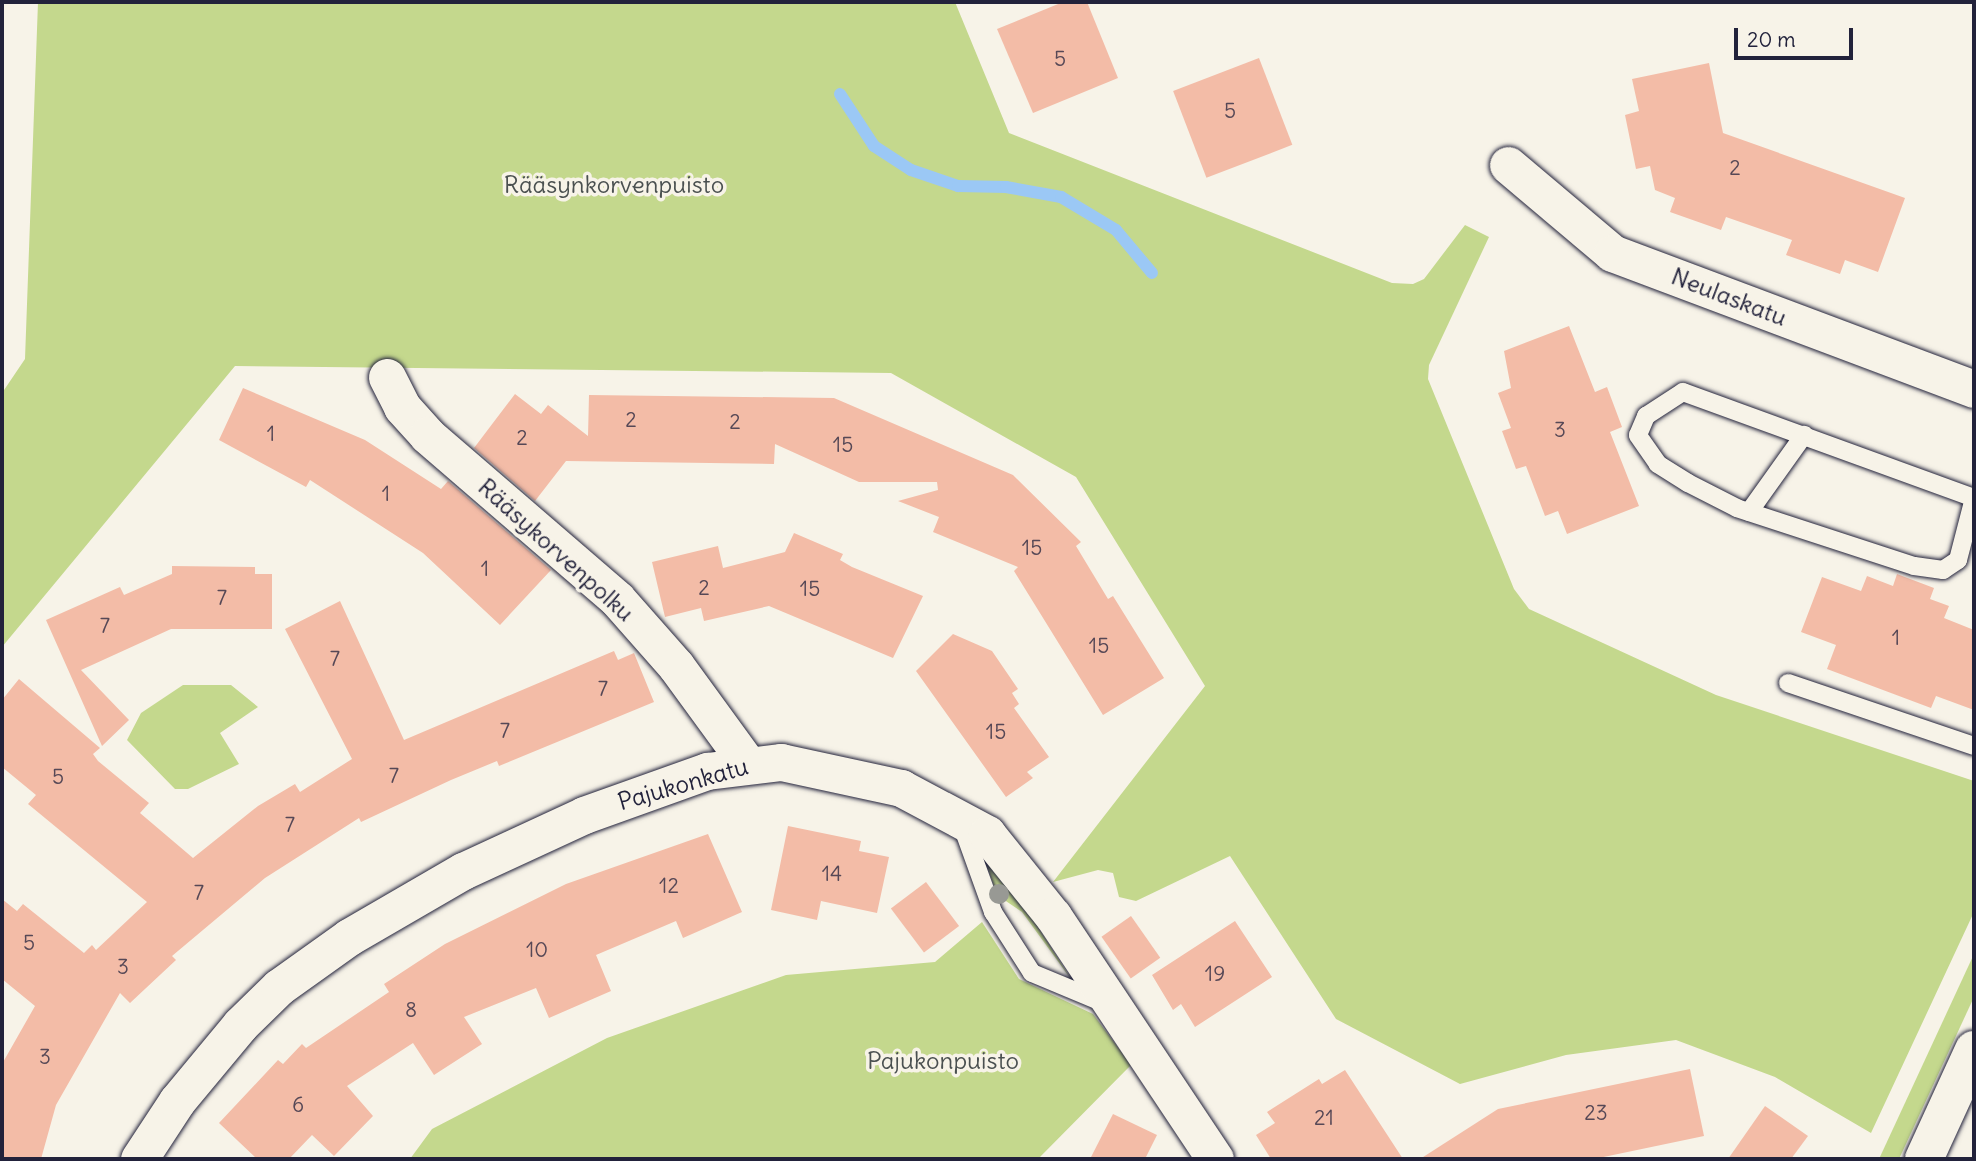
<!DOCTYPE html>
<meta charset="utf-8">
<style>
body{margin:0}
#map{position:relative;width:1976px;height:1161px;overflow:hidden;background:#f7f3e8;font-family:Delius,sans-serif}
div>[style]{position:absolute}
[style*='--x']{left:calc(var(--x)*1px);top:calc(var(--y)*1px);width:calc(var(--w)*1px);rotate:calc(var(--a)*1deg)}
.green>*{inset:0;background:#c4d88d}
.stream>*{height:12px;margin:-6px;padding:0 6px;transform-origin:6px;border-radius:6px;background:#9bc8f5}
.building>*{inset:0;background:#f3bca7;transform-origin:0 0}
.roads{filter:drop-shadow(0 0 2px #22223b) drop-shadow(0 0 2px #22223b)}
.lane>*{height:18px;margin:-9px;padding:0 9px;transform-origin:9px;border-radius:9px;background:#f7f3e8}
.street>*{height:37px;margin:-18.5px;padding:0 18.5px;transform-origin:18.5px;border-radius:18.5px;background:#f7f3e8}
.secondary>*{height:38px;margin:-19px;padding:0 19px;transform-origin:19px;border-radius:19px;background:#f7f3e8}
.trees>*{width:20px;height:20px;margin:-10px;border-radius:50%;background:#989994}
span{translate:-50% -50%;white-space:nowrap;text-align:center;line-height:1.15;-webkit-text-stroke:7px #f7f3e8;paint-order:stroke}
.number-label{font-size:21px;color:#564856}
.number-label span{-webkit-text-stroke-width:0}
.park-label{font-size:24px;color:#4a5050}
.street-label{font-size:24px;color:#22223b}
.frame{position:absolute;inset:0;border:4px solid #22223b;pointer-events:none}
.scale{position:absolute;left:1734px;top:28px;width:119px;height:32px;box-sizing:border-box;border:4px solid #22223b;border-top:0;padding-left:9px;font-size:21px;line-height:24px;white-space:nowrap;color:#22223b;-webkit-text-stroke:5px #f7f3e8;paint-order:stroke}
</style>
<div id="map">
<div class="green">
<i style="clip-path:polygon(38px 2px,955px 2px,1009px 133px,1392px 283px,1413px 284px,1424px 279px,1465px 225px,1489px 237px,1429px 365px,1428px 379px,1514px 589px,1529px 609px,1716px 695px,1974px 781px,1974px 912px,1871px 1133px,1775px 1077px,1676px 1040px,1566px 1055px,1460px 1084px,1336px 1019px,1230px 856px,1136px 901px,1119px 897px,1113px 873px,1098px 870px,1053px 882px,1205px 686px,1076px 477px,891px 373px,235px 366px,2px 647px,2px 393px,25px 359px)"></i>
<i style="clip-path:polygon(183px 685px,231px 685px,258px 707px,220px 733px,239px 764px,188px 789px,175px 789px,127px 740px,141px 713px)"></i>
<i style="clip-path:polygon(984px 857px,1020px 899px,1073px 982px,1022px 912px,997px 895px)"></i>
<i style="clip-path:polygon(982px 922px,1019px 979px,1093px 1014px,1131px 1065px,1038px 1159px,410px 1159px,432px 1129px,607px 1038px,786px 975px,935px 962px)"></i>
<i style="clip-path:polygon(1974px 954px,1974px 997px,1899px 1159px,1879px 1159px)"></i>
</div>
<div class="stream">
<i style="--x:840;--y:94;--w:62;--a:56.8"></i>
<i style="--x:874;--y:146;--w:44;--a:33"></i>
<i style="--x:911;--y:170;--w:50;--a:18.8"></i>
<i style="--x:958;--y:186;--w:48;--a:1.2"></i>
<i style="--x:1006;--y:187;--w:56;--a:10.3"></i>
<i style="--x:1061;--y:197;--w:64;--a:31"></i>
<i style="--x:1116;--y:230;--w:56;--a:50.1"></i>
</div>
<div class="building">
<i style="clip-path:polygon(1063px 2px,1087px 2px,1118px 78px,1033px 113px,997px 29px)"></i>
<i style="left:1259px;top:58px;width:93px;height:92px;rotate:69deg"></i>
<i style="clip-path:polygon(1709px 63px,1723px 133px,1905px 198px,1878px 272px,1845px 260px,1840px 274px,1786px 255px,1792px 240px,1726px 217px,1721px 230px,1670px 212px,1675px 198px,1655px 190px,1650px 166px,1636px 169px,1625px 115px,1639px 111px,1632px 79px)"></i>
<i style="clip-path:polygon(1569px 326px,1595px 392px,1607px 387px,1622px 427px,1610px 432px,1639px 506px,1567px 534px,1558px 511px,1545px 516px,1526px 466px,1516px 469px,1502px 431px,1511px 428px,1498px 393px,1511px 388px,1504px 351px)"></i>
<i style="clip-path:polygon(243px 388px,365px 440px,441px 489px,448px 481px,551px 570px,500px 625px,423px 553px,310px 480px,306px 487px,219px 440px)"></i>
<i style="clip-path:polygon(515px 394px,541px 414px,548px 405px,588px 436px,589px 395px,834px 398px,1013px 475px,1081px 542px,1076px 546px,1108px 599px,1113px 596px,1164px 678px,1103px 715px,1014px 571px,1018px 567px,933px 532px,939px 517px,898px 501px,938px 490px,937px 482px,859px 482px,775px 444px,774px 464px,566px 461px,535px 501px,474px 448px)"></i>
<i style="clip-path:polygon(794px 533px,843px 554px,840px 560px,852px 567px,923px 596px,893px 658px,769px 606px,704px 621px,701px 608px,665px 617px,652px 562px,718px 546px,723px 568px,785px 552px)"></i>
<i style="clip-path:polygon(172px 566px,255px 567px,255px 574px,272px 574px,272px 629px,171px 629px,81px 670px,129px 720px,102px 746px,46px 620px,120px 587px,124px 595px,172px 574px)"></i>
<i style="clip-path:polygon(1897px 574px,1934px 588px,1930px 599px,1949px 606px,1944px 618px,1974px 630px,1974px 710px,1936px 696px,1931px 708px,1827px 669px,1836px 645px,1801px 632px,1822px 577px,1861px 591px,1867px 576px,1893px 586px)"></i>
<i style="clip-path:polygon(340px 601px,404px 740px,614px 651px,618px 660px,634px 653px,654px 702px,499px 766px,497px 761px,451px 780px,361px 822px,359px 818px,265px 878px,172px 956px,176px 960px,130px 1003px,120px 993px,56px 1105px,41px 1159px,2px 1159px,2px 1064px,35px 1006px,2px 979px,2px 899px,17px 911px,23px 904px,84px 953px,92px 945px,96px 950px,147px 902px,28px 804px,36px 795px,2px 767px,2px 700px,19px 679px,100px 748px,93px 754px,98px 761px,149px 803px,140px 813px,193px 858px,258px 806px,295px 784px,300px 792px,352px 759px,285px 629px)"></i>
<i style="clip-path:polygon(953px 634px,992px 651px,1018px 689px,1012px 693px,1019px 704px,1014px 708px,1049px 757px,1027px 772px,1033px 778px,1006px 797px,916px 671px)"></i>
<i style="clip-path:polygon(788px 826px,861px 841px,859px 851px,889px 857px,877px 913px,821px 901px,817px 920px,771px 910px)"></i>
<i style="clip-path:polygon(708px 834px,742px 912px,683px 938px,676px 921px,596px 955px,611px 991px,549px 1018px,536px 988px,464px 1017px,482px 1044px,434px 1075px,413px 1043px,347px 1086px,373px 1116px,334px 1156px,312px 1135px,289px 1159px,257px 1159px,219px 1123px,278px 1060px,283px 1064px,302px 1044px,306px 1048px,389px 992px,384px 984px,445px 944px,566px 884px)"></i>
<i style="left:926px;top:882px;width:55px;height:44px;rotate:53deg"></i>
<i style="left:1131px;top:916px;width:51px;height:36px;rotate:55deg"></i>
<i style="clip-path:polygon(1235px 921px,1272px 977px,1195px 1027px,1181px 1004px,1173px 1010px,1152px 975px)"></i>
<i style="clip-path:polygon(1690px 1069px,1704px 1136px,1594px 1159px,1420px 1159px,1498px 1109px)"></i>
<i style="clip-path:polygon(1345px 1070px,1403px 1159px,1271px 1159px,1256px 1135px,1275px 1123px,1267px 1112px,1319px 1079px,1322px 1084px)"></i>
<i style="clip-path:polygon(1765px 1106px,1808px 1136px,1791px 1159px,1728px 1159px)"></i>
<i style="clip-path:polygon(1113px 1114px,1157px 1135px,1145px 1159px,1090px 1159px)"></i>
</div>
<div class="roads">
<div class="lane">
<i style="--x:1683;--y:392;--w:310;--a:20"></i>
<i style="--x:1974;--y:498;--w:64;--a:104.5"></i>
<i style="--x:1958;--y:560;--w:18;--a:146"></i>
<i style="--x:1943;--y:570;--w:29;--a:-172"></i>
<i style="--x:1914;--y:566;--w:186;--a:-161.9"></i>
<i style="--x:1737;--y:508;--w:55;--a:-153"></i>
<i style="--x:1688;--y:483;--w:36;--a:-148"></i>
<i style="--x:1658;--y:464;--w:35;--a:-125"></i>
<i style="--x:1638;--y:435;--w:21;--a:-67"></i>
<i style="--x:1646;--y:416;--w:44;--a:-33"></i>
<i style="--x:1749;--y:512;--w:95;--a:-54.5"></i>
<i style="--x:1788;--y:683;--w:196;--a:18.7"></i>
<i style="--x:961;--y:823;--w:95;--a:70.2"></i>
<i style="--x:993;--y:912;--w:72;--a:57.4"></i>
<i style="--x:1032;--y:973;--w:78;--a:22.6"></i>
</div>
<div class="street">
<i style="--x:1508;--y:165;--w:136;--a:40.2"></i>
<i style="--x:1612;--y:253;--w:387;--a:20.6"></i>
<i style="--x:387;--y:377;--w:34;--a:63"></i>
<i style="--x:402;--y:407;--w:38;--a:48"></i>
<i style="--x:427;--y:435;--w:251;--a:40.8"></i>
<i style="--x:617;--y:599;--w:89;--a:48.6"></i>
<i style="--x:676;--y:666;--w:119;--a:53.9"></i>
<i style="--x:139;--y:1159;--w:69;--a:-56.8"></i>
<i style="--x:177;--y:1101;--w:99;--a:-50.3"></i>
<i style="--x:240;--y:1025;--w:54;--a:-44.3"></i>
<i style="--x:279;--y:987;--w:86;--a:-35.5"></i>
<i style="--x:349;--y:937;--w:132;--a:-30.1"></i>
<i style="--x:463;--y:871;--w:133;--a:-24.8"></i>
<i style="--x:584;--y:815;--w:131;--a:-19.7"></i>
<i style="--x:707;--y:771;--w:75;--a:-6.9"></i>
<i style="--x:781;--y:762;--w:123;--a:12.2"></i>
<i style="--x:901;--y:788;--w:98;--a:28.1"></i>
<i style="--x:987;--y:834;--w:105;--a:51.2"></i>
<i style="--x:1053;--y:916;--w:292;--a:56.3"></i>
</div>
<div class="secondary">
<i style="--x:1924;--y:1159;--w:120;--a:-65.4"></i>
</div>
</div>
<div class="trees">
<i style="left:999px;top:894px"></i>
</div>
<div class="number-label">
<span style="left:1060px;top:59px">5</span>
<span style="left:1230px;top:111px">5</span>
<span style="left:1735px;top:168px">2</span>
<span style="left:631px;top:420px">2</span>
<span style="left:735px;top:422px">2</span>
<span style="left:1560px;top:430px">3</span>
<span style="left:271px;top:434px">1</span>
<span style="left:522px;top:438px">2</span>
<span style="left:843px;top:445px">15</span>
<span style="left:386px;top:494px">1</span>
<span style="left:1032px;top:548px">15</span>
<span style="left:485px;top:569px">1</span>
<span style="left:704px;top:588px">2</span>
<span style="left:810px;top:589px">15</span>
<span style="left:222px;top:598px">7</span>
<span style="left:105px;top:626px">7</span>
<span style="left:1896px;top:638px">1</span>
<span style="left:1099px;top:646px">15</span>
<span style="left:335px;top:659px">7</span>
<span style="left:603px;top:689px">7</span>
<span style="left:505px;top:731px">7</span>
<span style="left:996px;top:732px">15</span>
<span style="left:394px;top:776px">7</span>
<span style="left:58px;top:777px">5</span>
<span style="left:290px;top:825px">7</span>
<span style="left:832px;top:874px">14</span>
<span style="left:669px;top:886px">12</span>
<span style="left:199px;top:893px">7</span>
<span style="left:29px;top:943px">5</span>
<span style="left:537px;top:950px">10</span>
<span style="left:123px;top:967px">3</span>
<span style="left:1215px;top:974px">19</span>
<span style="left:411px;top:1010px">8</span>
<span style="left:45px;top:1057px">3</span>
<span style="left:298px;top:1105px">6</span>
<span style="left:1596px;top:1113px">23</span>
<span style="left:1324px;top:1118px">21</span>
</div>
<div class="park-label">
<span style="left:614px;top:185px">Rääsynkorvenpuisto</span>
<span style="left:943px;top:1061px">Pajukonpuisto</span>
</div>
<div class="street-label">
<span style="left:1729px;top:297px;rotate:21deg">Neulaskatu</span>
<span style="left:556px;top:550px;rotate:42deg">Rääsykorvenpolku</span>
<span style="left:683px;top:784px;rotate:-16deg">Pajukonkatu</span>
</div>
<div class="frame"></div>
<div class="scale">20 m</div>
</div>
